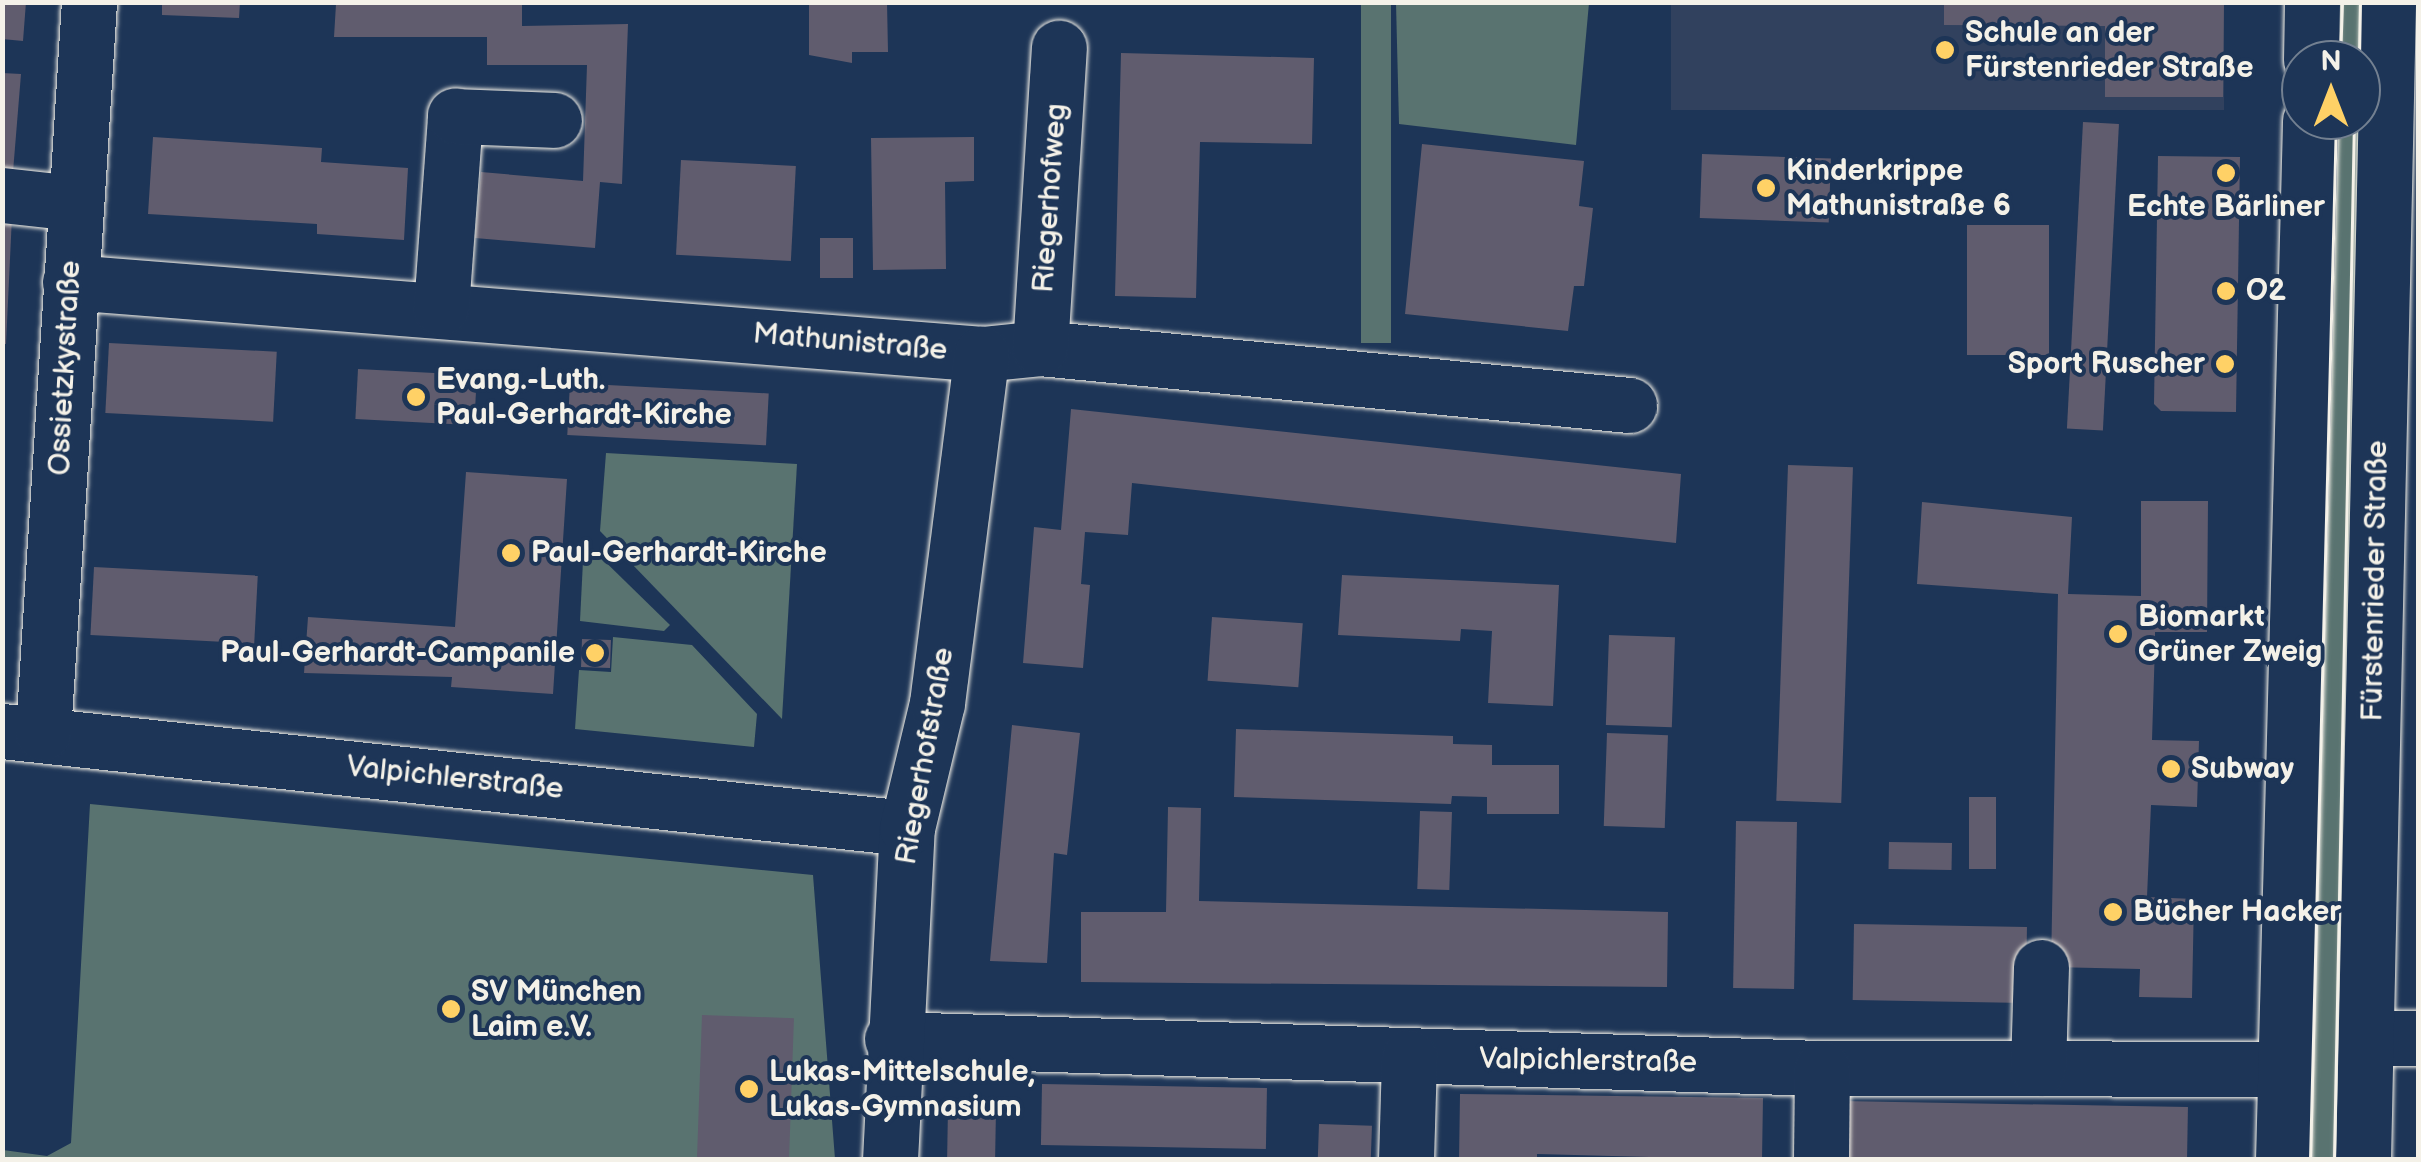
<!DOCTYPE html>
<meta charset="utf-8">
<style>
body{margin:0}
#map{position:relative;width:2421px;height:1162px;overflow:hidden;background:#1d3557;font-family:"Balsamiq Sans",sans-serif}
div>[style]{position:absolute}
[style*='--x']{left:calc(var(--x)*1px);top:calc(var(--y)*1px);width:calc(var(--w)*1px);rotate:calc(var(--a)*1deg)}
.built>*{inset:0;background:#31415e;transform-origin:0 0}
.green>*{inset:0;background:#597370;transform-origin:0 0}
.building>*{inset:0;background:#605c6e;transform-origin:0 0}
.roads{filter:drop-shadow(0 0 2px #f4f1e8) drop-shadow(0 0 2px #f4f1e8)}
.minor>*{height:55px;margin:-27.5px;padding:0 27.5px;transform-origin:27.5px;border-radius:27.5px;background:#1d3557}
.major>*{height:55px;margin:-27.5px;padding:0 27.5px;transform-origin:27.5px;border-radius:27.5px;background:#1d3557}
.tram>*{height:2.5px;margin:-1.25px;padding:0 1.25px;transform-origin:1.25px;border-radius:1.25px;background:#f4f1e8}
.dots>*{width:28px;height:28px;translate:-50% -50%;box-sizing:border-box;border:5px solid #1d3557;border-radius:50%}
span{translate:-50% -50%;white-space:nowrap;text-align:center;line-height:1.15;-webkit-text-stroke:8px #1d3557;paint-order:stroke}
.poi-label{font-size:30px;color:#f4f1e8;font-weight:700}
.left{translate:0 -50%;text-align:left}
.right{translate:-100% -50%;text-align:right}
.street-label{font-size:30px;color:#f4f1e8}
.frame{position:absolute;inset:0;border:5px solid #f4f1e8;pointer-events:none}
.north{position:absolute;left:2281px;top:40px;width:100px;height:100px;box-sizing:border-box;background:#1d3557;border:2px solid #738091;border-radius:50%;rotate:0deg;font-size:28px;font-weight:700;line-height:40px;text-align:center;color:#f4f1e8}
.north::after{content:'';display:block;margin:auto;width:35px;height:45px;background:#ffd166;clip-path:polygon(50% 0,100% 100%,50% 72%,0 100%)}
</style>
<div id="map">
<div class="built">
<i style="left:1671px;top:3px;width:553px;height:107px"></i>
</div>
<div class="green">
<i style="left:1361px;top:3px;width:30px;height:340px"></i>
<i style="clip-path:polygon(1396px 3px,1589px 3px,1576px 145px,1399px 124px)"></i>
<i style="clip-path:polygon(2338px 3px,2364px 3px,2347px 1159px,2301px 1160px,2320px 120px,2361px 120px,2361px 60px,2323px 60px)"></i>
<i style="clip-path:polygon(606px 453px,797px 464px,782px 719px,600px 531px)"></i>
<i style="clip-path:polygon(584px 541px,670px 625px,664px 631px,580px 621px)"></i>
<i style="clip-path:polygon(613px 637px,692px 645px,757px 714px,754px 747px,575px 729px,579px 670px,611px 672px)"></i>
<i style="clip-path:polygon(90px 804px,813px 875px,835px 1159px,3px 1160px,3px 1150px,47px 1156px,71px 1143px)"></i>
</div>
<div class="building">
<i style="clip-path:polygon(2px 2px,26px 2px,23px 41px,2px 39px)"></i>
<i style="clip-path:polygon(162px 2px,240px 2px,239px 18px,162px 15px)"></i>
<i style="clip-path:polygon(522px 2px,522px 26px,628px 24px,622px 184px,600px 182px,595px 248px,475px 238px,481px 172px,583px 181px,587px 65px,487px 65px,487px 37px,334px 37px,336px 4px)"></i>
<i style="clip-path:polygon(809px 2px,887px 2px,888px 52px,852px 52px,852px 63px,809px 55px)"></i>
<i style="clip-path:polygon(1944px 2px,2224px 2px,2223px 97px,2105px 97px,2105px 26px,1944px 25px)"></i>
<i style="clip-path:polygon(1121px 53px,1314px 58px,1312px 144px,1200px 142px,1196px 298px,1115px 296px)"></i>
<i style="clip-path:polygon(2px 73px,21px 74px,12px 184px,2px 183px)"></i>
<i style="left:2083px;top:122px;width:36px;height:307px;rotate:3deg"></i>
<i style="clip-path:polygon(153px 137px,322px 148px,321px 162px,408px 168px,404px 240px,317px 234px,317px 224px,148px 214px)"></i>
<i style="clip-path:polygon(974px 137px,974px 181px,945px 182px,946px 269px,873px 270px,871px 138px)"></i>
<i style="clip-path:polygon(1422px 144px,1584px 161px,1579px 206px,1593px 208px,1584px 286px,1574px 286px,1568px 331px,1405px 314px)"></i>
<i style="left:1702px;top:154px;width:129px;height:64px;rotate:2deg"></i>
<i style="clip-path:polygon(2158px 156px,2240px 157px,2236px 412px,2161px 411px,2154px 404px)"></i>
<i style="left:681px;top:160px;width:115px;height:95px;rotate:3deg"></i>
<i style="clip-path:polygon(2px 215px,12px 216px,6px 344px,2px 344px)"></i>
<i style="left:1967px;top:225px;width:82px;height:130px"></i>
<i style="left:820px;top:238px;width:33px;height:40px"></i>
<i style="left:109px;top:343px;width:168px;height:70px;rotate:3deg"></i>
<i style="left:358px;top:369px;width:119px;height:50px;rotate:3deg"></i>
<i style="left:570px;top:383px;width:199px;height:52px;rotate:3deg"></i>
<i style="clip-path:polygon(1071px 409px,1681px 474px,1676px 543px,1132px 483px,1128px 535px,1085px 532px,1081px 584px,1090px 585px,1083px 668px,1023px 663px,1034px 527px,1061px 530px)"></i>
<i style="left:1788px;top:465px;width:65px;height:336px;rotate:2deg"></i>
<i style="clip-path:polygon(466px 472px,567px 479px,553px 694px,451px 687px,452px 677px,304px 673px,308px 617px,455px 627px)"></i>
<i style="clip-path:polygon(2141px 501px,2208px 501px,2207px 632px,2155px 632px,2155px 644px,2152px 740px,2199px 741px,2197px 807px,2151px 805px,2147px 897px,2194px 899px,2192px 998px,2139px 997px,2140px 969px,2051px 967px,2058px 594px,1917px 584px,1922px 502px,2072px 517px,2068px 594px,2141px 596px)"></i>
<i style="left:94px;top:567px;width:164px;height:68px;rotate:3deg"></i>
<i style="clip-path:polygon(1342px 575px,1559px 585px,1553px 706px,1488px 703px,1492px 631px,1461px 629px,1460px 641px,1338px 635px)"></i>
<i style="left:1212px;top:617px;width:91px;height:64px;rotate:4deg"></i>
<i style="left:1609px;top:635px;width:66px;height:90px;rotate:2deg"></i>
<i style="left:582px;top:639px;width:29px;height:28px;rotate:2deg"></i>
<i style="clip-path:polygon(1012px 725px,1080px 733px,1067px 855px,1054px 853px,1047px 963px,990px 961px)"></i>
<i style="clip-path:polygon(1236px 729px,1453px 736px,1453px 744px,1492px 745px,1492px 765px,1559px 765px,1559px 814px,1487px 814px,1487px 797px,1452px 796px,1451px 804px,1234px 797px)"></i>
<i style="left:1607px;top:733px;width:61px;height:93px;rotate:2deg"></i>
<i style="left:1969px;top:797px;width:27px;height:72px"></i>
<i style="clip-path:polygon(1168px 807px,1201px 808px,1199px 901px,1668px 912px,1667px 987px,1081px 982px,1081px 912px,1166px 912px)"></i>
<i style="left:1420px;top:811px;width:32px;height:78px;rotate:2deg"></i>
<i style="left:1736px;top:821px;width:61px;height:167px;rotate:1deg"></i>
<i style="left:1889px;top:842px;width:63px;height:27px;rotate:1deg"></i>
<i style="left:1854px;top:924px;width:173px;height:76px;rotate:1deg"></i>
<i style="left:702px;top:1015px;width:92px;height:145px;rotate:2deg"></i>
<i style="left:1042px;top:1084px;width:225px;height:61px;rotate:1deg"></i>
<i style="clip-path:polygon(1460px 1094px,1763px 1098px,1762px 1160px,1537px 1154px,1537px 1160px,1459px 1160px)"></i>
<i style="left:1840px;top:1101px;width:348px;height:59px;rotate:1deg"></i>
<i style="left:948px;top:1108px;width:48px;height:52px;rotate:1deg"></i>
<i style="left:1319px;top:1124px;width:53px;height:36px;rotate:2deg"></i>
</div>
<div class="roads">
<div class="minor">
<i style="--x:2;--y:195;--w:73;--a:6.3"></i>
<i style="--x:70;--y:282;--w:915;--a:4.51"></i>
<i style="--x:982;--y:354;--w:58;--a:-5.9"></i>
<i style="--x:1040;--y:348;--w:592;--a:5.53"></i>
<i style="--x:441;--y:308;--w:193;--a:-85.8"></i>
<i style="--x:455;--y:116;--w:99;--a:2.3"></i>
<i style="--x:1040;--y:348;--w:301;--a:-86.4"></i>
<i style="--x:2;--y:731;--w:910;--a:6.12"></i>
<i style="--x:43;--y:733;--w:732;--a:-86.4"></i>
<i style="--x:2367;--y:1038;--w:51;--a:0"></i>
<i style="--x:892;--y:1039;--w:930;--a:1.79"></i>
<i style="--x:1822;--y:1068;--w:463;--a:0.1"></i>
<i style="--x:2038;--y:1068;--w:101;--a:-88.3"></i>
<i style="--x:890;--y:1160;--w:332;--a:-87.1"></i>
<i style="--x:907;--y:828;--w:129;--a:-76.5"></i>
<i style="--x:937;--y:703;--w:352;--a:-82.7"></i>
<i style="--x:1406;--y:1160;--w:103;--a:-88.3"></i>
<i style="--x:1821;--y:1160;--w:92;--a:-89.4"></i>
</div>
<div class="major">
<i style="--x:2311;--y:60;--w:58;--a:-89"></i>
<i style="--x:2283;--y:1160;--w:1040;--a:-88.51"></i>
<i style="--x:2363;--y:1160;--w:1158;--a:-88.76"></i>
</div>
</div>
<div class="tram">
<i style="--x:2340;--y:60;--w:58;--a:-88"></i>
<i style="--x:2359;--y:60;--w:58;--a:-89"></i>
<i style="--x:2310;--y:1160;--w:1040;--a:-88.57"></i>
<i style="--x:2334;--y:1160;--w:1040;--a:-88.9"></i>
</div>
<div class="dots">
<i style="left:1945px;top:50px;background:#ffd166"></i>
<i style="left:2226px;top:173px;background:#ffd166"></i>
<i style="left:1766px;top:188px;background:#ffd166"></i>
<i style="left:2226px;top:291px;background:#ffd166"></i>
<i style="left:2225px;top:364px;background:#ffd166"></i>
<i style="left:416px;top:397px;background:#ffd166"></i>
<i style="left:511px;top:553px;background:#ffd166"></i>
<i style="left:2118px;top:634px;background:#ffd166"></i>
<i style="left:595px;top:653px;background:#ffd166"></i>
<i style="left:2171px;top:769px;background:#ffd166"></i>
<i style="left:2113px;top:912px;background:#ffd166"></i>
<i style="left:451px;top:1009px;background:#ffd166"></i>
<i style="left:749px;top:1089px;background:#ffd166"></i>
</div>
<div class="poi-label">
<span class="left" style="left:1965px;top:50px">Schule an der<br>Fürstenrieder Straße</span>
<span class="left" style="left:1786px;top:188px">Kinderkrippe<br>Mathunistraße 6</span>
<span style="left:2226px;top:207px">Echte Bärliner</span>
<span class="left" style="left:2246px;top:291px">O2</span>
<span class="right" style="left:2205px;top:364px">Sport Ruscher</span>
<span class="left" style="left:436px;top:397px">Evang.-Luth.<br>Paul-Gerhardt-Kirche</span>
<span class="left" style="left:531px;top:553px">Paul-Gerhardt-Kirche</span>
<span class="left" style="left:2138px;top:634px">Biomarkt<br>Grüner Zweig</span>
<span class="right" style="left:575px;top:653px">Paul-Gerhardt-Campanile</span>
<span class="left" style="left:2191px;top:769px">Subway</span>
<span class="left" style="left:2133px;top:912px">Bücher Hacker</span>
<span class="left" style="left:471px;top:1009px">SV München<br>Laim e.V.</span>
<span class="left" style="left:769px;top:1089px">Lukas-Mittelschule,<br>Lukas-Gymnasium</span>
</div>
<div class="street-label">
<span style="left:1050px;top:198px;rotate:-86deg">Riegerhofweg</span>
<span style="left:850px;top:342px;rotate:5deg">Mathunistraße</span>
<span style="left:65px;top:368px;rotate:-87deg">Ossietzkystraße</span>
<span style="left:2375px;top:581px;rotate:-89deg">Fürstenrieder Straße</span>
<span style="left:925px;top:756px;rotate:-80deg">Riegerhofstraße</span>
<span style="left:455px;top:778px;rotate:6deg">Valpichlerstraße</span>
<span style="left:1588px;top:1061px;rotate:1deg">Valpichlerstraße</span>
</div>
<div class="frame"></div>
<div class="north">N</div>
</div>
